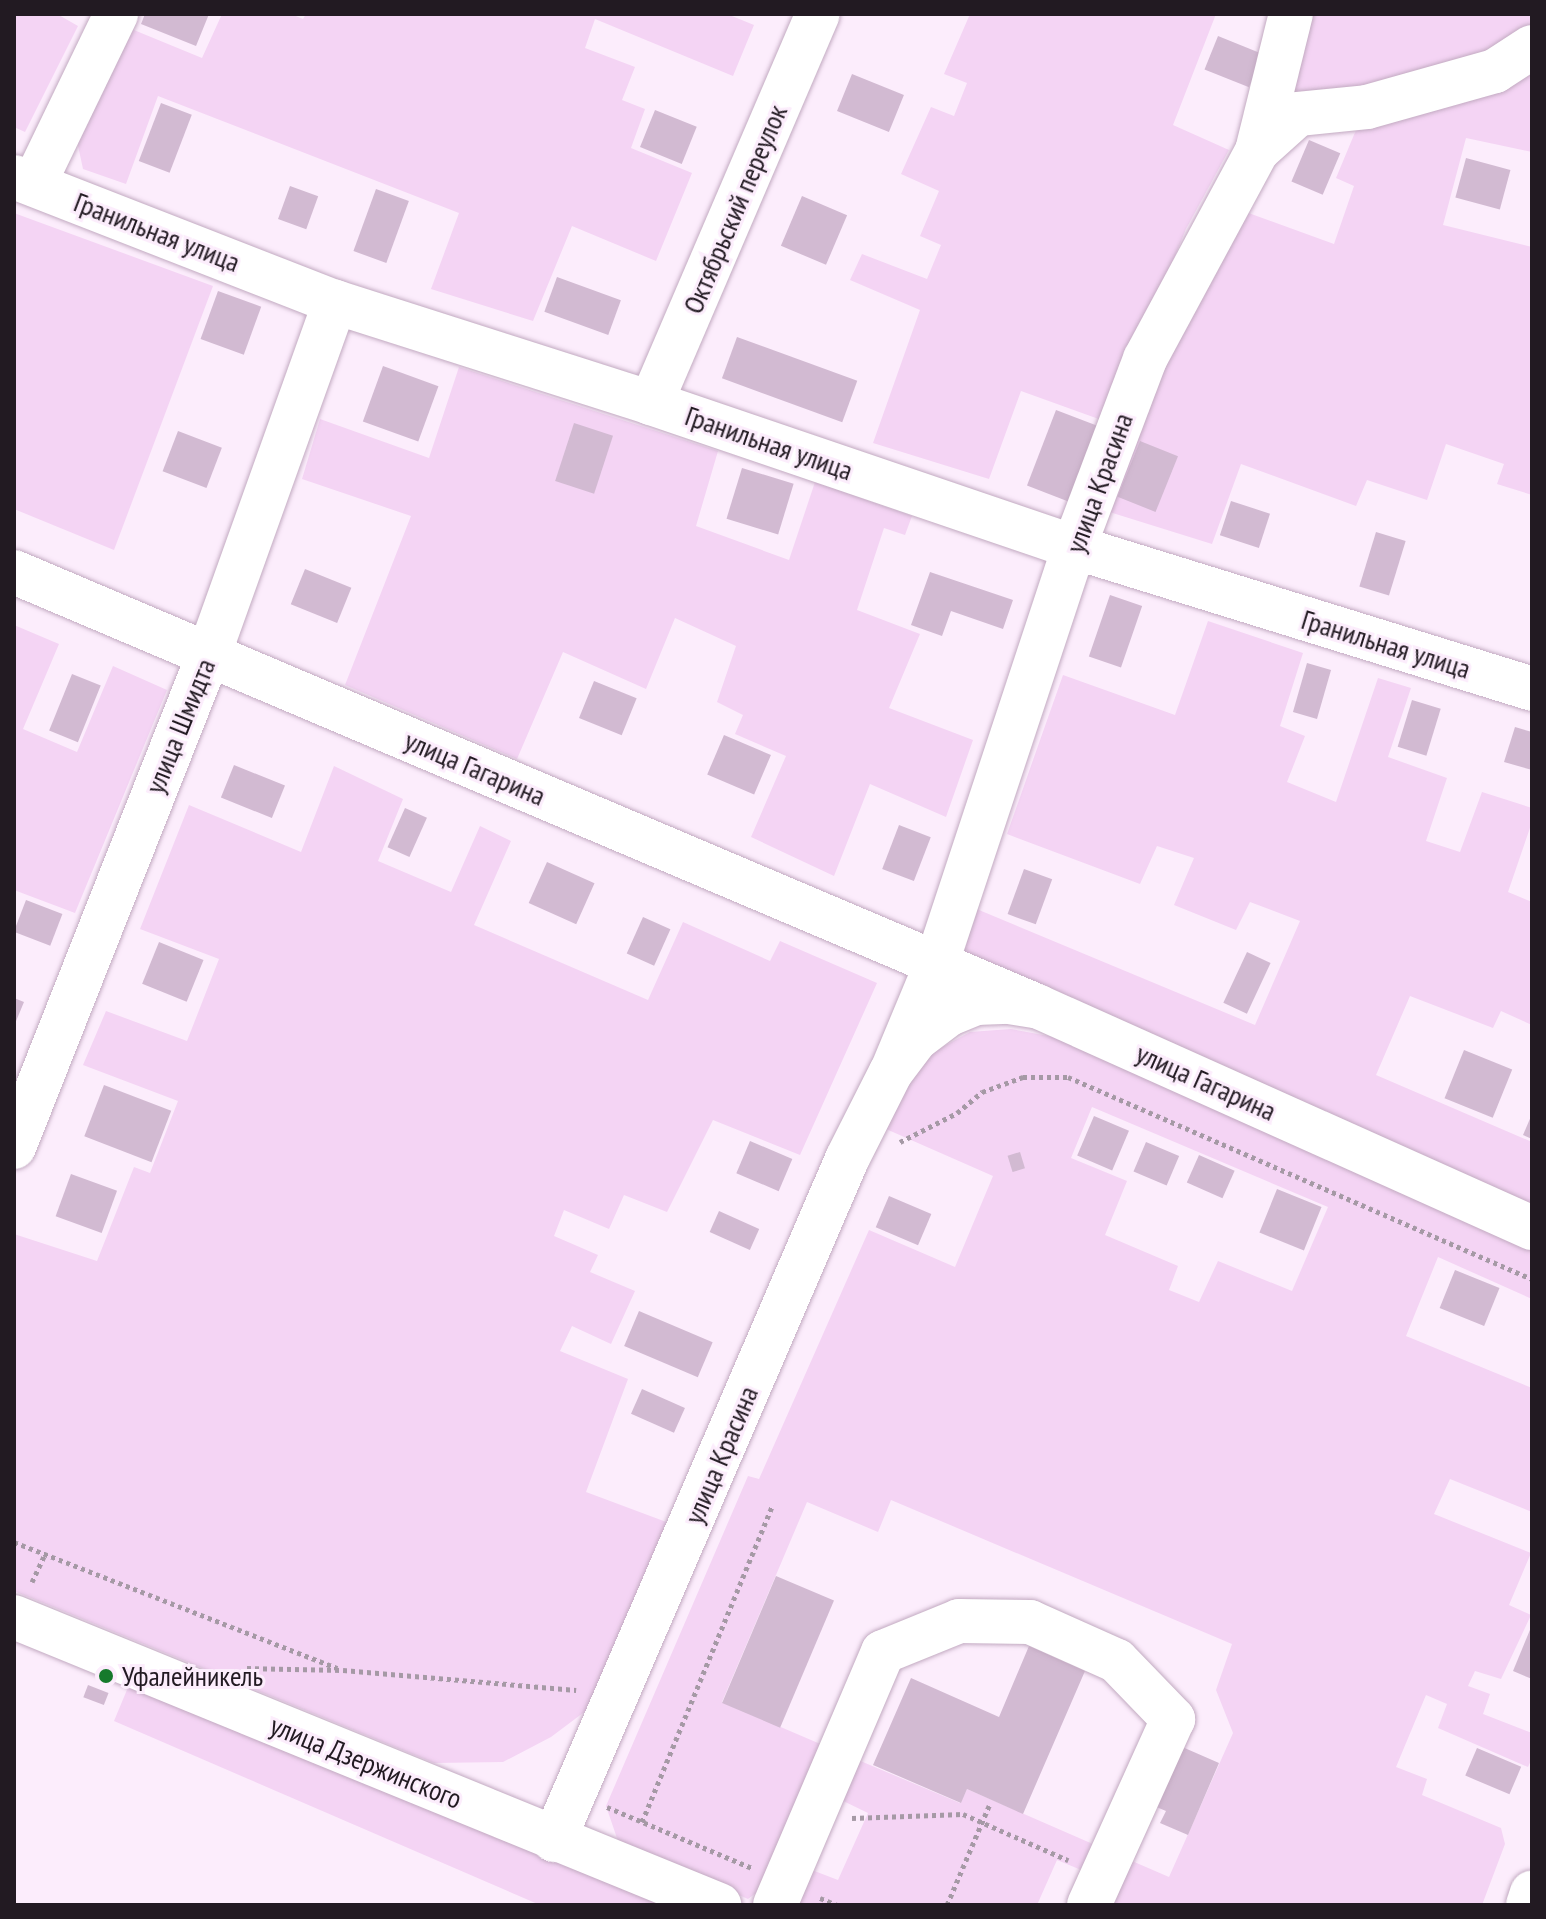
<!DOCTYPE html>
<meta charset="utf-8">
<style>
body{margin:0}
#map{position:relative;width:1546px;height:1919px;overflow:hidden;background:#fcedfc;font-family:"PT Sans Narrow",sans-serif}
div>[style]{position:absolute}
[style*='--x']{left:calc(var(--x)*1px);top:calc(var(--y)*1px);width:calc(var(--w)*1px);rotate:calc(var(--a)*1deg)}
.green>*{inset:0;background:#f4d4f4}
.building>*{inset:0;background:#d2bad2;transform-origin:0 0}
.path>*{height:5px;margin-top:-2.5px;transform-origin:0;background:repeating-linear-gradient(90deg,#a599a5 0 4px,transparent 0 8px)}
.roads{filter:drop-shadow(0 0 2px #c2aac1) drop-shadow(0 0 2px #c2aac1)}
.minor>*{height:44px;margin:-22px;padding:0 22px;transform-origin:22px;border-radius:22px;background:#fff}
.major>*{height:44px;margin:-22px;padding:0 22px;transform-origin:22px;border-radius:22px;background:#fff}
.dots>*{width:22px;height:22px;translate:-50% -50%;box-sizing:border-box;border:4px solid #fcedfc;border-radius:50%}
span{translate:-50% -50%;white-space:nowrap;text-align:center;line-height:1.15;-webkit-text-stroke:6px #fcedfc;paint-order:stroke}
.street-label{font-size:28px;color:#221a22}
.poi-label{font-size:28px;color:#221a22}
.left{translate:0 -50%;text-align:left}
.frame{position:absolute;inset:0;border:16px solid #221a22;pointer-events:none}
</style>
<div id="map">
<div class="green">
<i style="clip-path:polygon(14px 14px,57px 14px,78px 26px,25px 132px,14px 127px)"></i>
<i style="clip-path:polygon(222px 14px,291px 14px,303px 19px,306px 14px,727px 14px,754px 25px,733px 76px,595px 19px,585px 48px,635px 67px,622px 100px,645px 109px,631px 148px,692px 173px,656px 261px,572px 226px,533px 321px,431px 289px,459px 213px,158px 96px,126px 184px,83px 169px,77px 141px,129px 28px,202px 58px)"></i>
<i style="clip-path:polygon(970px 14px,1216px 14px,1173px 125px,1229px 150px,1186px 229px,1107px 422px,1021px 391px,989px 479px,873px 443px,920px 310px,850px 280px,862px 254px,927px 279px,941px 245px,920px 236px,939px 191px,901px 174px,931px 107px,954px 116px,967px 83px,944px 74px)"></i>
<i style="clip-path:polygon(1303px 14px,1532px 14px,1532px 152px,1466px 138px,1443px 225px,1532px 247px,1532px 495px,1497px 484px,1504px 464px,1446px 444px,1427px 500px,1367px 480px,1356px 506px,1241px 464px,1212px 544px,1103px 510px,1159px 368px,1243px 211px,1334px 244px,1354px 186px,1336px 178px,1356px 130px,1308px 132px,1288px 81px)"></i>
<i style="clip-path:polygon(14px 213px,213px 286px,114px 550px,14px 509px)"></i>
<i style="clip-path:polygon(459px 367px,718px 451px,696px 526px,789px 560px,815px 482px,912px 516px,905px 535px,884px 528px,857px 610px,920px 634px,889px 708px,973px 740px,946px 817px,870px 784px,834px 876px,751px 837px,786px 756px,735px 734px,743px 715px,717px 702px,736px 646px,675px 618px,646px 689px,563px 652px,517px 759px,345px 685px,411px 516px,302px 479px,320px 419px,429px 458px)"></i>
<i style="clip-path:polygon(1208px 621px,1303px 653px,1280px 726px,1305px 736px,1287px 782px,1336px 802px,1378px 678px,1411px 688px,1388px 757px,1447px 778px,1426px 841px,1460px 852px,1482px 792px,1532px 808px,1532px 822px,1508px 892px,1532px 902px,1532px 1025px,1501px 1011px,1493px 1028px,1410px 996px,1376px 1075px,1532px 1142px,1532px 1210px,965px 960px,955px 934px,967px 905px,1255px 1025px,1300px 921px,1250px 902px,1236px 930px,1174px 905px,1194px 858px,1157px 846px,1140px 884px,1007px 834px,1063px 675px,1175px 715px)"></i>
<i style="clip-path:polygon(14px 625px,59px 644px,23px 729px,77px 752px,113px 666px,167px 690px,75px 913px,14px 890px)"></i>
<i style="clip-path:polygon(334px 766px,403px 799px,378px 861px,451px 892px,480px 826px,511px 841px,474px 925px,648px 1000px,683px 922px,770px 961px,780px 941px,877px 983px,800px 1155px,713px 1120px,667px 1212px,624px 1195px,609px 1229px,564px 1210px,554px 1236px,598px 1255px,590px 1272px,635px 1291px,611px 1344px,572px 1326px,560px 1351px,628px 1379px,586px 1492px,669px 1523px,591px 1707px,551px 1737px,503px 1762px,434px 1763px,14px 1591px,14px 1234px,97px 1261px,134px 1167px,150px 1173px,178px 1101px,83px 1065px,106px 1011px,187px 1041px,219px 959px,140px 929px,189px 805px,301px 852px)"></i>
<i style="clip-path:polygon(evenodd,1011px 1029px,1054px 1037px,1532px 1248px,1532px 1299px,1438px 1257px,1406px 1336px,1532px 1388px,1532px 1512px,1450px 1479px,1434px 1514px,1531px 1553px,1509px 1605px,1531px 1615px,1501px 1679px,1475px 1671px,1468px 1686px,1490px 1694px,1483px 1714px,1532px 1733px,1532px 1758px,1528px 1767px,1438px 1728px,1447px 1704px,1426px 1695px,1396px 1767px,1427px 1779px,1422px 1795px,1501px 1828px,1505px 1844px,1482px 1905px,1113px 1905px,1132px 1861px,1169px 1877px,1233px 1733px,1216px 1690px,1232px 1644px,891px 1500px,878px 1532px,807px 1502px,722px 1702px,832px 1749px,776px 1878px,748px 1899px,619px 1844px,606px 1806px,748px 1476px,759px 1479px,869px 1230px,955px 1267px,993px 1176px,886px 1129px,908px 1079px,937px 1050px,970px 1032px,1011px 1029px,1092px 1107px,1328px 1207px,1292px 1291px,1218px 1261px,1199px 1302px,1169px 1290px,1178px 1266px,1105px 1235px,1127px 1181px,1071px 1158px,1092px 1107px)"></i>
<i style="clip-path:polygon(129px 1685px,678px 1905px,540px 1905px,114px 1721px)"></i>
<i style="clip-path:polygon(851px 1757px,960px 1803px,967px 1789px,1102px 1848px,1091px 1874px,1057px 1860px,1037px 1905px,801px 1905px,795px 1886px,804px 1867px,838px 1880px,868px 1813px,835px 1797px)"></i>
</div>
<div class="building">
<i style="clip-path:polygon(145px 14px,209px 14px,196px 46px,141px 24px)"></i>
<i style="left:1218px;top:36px;width:48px;height:36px;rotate:22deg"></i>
<i style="left:852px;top:74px;width:56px;height:40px;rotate:22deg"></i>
<i style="left:161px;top:103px;width:33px;height:62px;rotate:21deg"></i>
<i style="left:655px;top:110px;width:45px;height:40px;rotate:22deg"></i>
<i style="left:1309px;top:140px;width:34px;height:45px;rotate:23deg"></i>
<i style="left:1466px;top:158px;width:46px;height:41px;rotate:15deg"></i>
<i style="left:290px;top:186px;width:30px;height:35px;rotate:20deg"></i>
<i style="left:376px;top:189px;width:35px;height:66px;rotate:20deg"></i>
<i style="left:802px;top:196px;width:49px;height:54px;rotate:23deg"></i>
<i style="left:557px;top:277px;width:68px;height:37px;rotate:20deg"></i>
<i style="left:218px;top:291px;width:46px;height:51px;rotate:20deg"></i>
<i style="left:737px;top:337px;width:128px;height:44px;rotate:20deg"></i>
<i style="left:383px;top:366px;width:59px;height:59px;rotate:20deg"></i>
<i style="left:1056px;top:410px;width:47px;height:81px;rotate:21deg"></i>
<i style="left:574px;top:423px;width:41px;height:61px;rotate:18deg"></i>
<i style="left:178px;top:431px;width:47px;height:43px;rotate:21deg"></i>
<i style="left:1140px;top:441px;width:41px;height:60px;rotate:22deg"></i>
<i style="left:742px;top:468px;width:54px;height:53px;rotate:17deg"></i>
<i style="left:1231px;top:501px;width:41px;height:36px;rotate:18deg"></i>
<i style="left:1376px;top:532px;width:31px;height:57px;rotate:17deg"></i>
<i style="left:305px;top:569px;width:50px;height:38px;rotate:22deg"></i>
<i style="clip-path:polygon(930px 572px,1013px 600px,1003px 629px,951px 611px,942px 636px,911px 625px)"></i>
<i style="left:1110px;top:595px;width:34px;height:65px;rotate:19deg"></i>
<i style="left:1307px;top:663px;width:25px;height:51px;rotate:16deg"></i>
<i style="left:72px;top:674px;width:31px;height:61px;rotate:22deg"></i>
<i style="left:594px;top:681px;width:46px;height:40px;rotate:22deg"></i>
<i style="left:1412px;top:700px;width:30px;height:49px;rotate:17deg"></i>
<i style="clip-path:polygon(1515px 727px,1532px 732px,1532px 770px,1504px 762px)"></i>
<i style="left:724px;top:735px;width:51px;height:43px;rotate:23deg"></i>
<i style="left:234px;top:765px;width:55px;height:35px;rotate:22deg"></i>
<i style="left:405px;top:808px;width:24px;height:43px;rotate:24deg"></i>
<i style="left:899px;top:825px;width:34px;height:47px;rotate:21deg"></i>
<i style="left:547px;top:862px;width:52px;height:45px;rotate:24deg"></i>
<i style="left:1024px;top:869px;width:30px;height:48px;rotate:20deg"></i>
<i style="left:26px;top:900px;width:39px;height:34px;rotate:21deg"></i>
<i style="left:643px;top:917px;width:30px;height:40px;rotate:24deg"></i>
<i style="left:159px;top:942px;width:48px;height:45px;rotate:22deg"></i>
<i style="left:1247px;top:952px;width:26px;height:56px;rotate:25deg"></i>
<i style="clip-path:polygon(14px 998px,24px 1002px,14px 1026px)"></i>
<i style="left:1464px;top:1050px;width:52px;height:52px;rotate:22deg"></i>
<i style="left:104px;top:1085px;width:72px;height:55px;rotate:21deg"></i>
<i style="clip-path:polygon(1532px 1114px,1532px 1139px,1523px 1135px)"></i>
<i style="left:1094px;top:1116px;width:38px;height:43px;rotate:23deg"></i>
<i style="left:750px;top:1141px;width:46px;height:35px;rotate:23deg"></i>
<i style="left:1146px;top:1142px;width:36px;height:32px;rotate:23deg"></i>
<i style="left:1020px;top:1152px;width:17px;height:13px;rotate:73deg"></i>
<i style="left:1199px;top:1155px;width:39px;height:30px;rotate:24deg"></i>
<i style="left:71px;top:1174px;width:49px;height:45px;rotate:20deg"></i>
<i style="left:1277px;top:1189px;width:48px;height:47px;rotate:22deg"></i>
<i style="left:889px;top:1196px;width:46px;height:34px;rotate:23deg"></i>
<i style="left:719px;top:1211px;width:44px;height:23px;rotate:24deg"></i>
<i style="left:1455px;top:1270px;width:48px;height:41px;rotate:22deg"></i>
<i style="left:639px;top:1311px;width:80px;height:38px;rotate:23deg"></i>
<i style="left:642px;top:1389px;width:47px;height:27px;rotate:24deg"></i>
<i style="left:776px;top:1576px;width:63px;height:138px;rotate:23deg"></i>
<i style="clip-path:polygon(1532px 1625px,1532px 1679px,1513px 1671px)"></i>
<i style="clip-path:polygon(1029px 1646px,1085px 1671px,1023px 1814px,967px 1789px,961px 1803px,873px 1765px,911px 1678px,999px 1717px)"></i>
<i style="left:88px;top:1685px;width:22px;height:13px;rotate:21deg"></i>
<i style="clip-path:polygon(1180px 1746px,1219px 1763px,1188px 1835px,1160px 1823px,1166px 1811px,1154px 1806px)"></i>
<i style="left:1477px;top:1748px;width:48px;height:30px;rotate:23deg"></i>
</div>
<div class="path">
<i style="--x:900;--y:1142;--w:64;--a:-27"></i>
<i style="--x:957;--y:1113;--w:33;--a:-40"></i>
<i style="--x:982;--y:1092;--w:44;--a:-20.1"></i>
<i style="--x:1023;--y:1077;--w:45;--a:0"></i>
<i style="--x:1068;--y:1077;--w:506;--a:23.53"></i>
<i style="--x:14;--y:1542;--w:347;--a:21.3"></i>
<i style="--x:32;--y:1582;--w:31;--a:-65"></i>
<i style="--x:247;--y:1668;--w:96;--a:1.2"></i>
<i style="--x:343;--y:1670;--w:234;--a:4.9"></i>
<i style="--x:607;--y:1807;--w:157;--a:22.8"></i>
<i style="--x:852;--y:1818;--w:111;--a:-2.1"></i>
<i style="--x:963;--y:1814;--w:115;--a:23.7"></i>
<i style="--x:642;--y:1822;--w:342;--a:-67.6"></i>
<i style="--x:820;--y:1898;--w:18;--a:22"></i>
<i style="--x:947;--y:1905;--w:108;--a:-67"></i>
</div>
<div class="roads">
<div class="minor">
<i style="--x:1257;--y:151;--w:55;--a:-42.1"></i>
<i style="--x:1298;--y:114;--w:69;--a:-5.8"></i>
<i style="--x:1367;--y:107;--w:133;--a:-15.7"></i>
<i style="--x:1495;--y:71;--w:44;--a:-33"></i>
<i style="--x:14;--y:177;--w:344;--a:21.3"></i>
<i style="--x:335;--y:302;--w:332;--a:17.7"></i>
<i style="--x:651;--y:403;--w:447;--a:18.8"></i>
<i style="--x:1074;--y:547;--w:480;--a:17.2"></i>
<i style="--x:34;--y:184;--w:189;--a:-64.2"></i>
<i style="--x:651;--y:403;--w:423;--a:-66.8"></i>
<i style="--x:14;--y:572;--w:1106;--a:22.99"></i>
<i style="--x:894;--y:1066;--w:109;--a:-67.4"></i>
<i style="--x:936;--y:965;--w:440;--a:-71.7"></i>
<i style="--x:1074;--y:547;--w:201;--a:-69.3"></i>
<i style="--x:1145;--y:359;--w:236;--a:-61.7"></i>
<i style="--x:1257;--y:151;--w:141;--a:-76.1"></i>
<i style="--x:14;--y:1147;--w:530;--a:-68.42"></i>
<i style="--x:209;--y:654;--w:374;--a:-70.3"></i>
<i style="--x:775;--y:1905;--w:275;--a:-66.9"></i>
<i style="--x:883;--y:1652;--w:82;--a:-22.2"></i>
<i style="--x:959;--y:1621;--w:71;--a:0.8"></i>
<i style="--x:1030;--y:1622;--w:95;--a:24.1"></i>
<i style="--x:1117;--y:1661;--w:81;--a:46"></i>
<i style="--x:1173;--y:1719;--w:204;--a:114.3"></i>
<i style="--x:1528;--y:1905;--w:13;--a:-72"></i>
</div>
<div class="major">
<i style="--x:14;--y:1617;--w:762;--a:22.22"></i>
<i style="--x:554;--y:1840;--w:741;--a:-66.72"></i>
<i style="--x:847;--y:1159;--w:97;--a:-63.2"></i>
<i style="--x:891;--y:1072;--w:41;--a:-52.9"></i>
<i style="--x:916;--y:1039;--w:41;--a:-37.1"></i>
<i style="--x:949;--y:1014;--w:29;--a:-22"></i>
<i style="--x:976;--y:1003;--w:33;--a:-2"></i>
<i style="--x:1009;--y:1002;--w:30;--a:9"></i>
<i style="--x:1039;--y:1007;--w:540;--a:24.15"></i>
</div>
</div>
<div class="dots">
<i style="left:106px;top:1676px;background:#167a2c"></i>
</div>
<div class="street-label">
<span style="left:735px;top:209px;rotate:-67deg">Октябрьский переулок</span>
<span style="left:157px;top:232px;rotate:21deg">Гранильная улица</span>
<span style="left:769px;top:443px;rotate:19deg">Гранильная улица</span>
<span style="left:1099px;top:483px;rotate:-70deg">улица Красина</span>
<span style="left:1386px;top:644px;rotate:17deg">Гранильная улица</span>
<span style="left:180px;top:726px;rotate:-68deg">улица Шмидта</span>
<span style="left:475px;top:768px;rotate:23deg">улица Гагарина</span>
<span style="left:1206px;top:1082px;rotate:24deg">улица Гагарина</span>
<span style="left:721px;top:1455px;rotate:-67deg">улица Красина</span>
<span style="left:366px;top:1762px;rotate:22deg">улица Дзержинского</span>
</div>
<div class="poi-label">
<span class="left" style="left:122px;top:1676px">Уфалейникель</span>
</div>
<div class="frame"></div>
</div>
